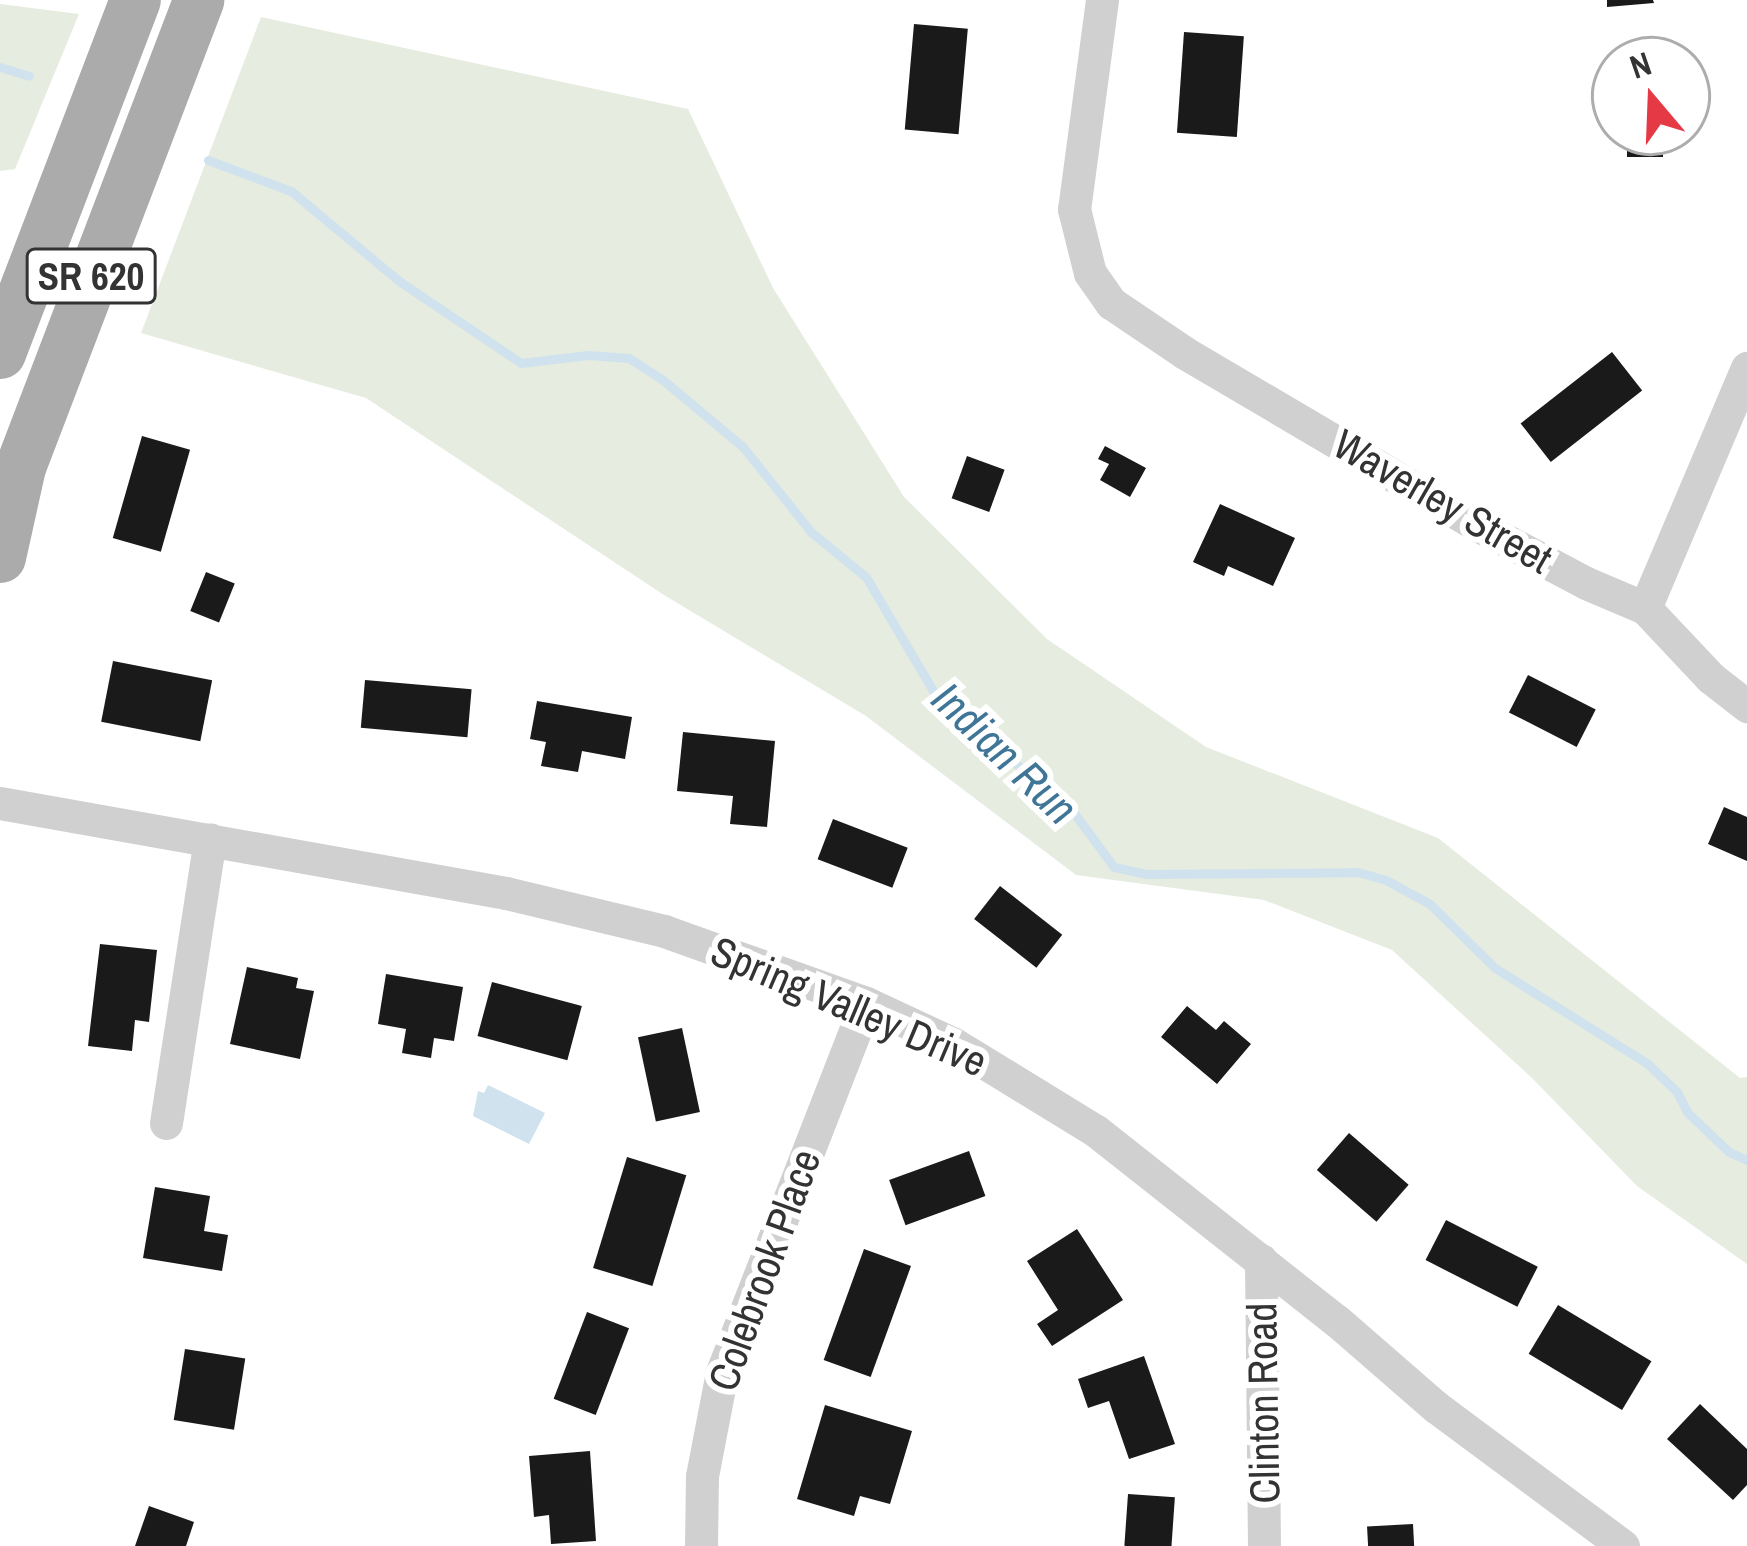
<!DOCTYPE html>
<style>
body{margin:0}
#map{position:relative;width:1747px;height:1546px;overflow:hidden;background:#fff;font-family:"Archivo Narrow",sans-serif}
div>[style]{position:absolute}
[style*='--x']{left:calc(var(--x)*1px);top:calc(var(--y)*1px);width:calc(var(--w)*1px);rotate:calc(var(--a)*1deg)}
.green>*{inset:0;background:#e6ecdf}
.water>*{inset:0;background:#cfe2ee}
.stream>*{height:9px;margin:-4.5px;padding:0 4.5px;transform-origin:4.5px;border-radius:4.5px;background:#cfe2ee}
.building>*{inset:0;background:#1a1a1a;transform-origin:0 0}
.minor>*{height:33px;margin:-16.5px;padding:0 16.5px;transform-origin:16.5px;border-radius:16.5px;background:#d0d0d0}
.primary>*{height:51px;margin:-25.5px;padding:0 25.5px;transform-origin:25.5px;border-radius:25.5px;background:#ababab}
span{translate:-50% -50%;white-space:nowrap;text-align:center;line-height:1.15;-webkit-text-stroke:12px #fff;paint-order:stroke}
.shield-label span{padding:3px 9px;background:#fff;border:3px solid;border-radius:9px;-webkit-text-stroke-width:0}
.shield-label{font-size:39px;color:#333;font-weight:700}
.street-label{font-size:42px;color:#333}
.water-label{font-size:45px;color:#3f7597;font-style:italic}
.north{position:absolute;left:1591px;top:36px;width:120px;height:120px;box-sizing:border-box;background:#fff;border:3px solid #adadad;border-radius:50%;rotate:341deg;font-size:33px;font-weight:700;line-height:48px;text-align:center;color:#333}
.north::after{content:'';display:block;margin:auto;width:42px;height:54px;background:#e63946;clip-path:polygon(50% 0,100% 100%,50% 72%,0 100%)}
</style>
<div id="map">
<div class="green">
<i style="clip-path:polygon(0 4px,79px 14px,15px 169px,0 171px)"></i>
<i style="clip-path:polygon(261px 17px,688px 109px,773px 288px,904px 497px,1047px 639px,1206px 747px,1438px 838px,1740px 1078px,1747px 1077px,1747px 1264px,1637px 1186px,1533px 1079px,1392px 950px,1264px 900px,1076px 875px,866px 716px,664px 595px,366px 398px,141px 333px)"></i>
</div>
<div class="water">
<i style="clip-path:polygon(488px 1085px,545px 1113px,529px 1144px,473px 1116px,478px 1091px,484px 1093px)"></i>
</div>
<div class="stream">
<i style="--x:0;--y:67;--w:30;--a:17"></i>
<i style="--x:208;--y:160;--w:89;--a:20.5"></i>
<i style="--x:291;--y:191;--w:141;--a:39.8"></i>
<i style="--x:399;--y:281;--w:147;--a:33.9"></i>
<i style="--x:521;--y:363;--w:67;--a:-6.8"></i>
<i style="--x:588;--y:355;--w:41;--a:4.2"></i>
<i style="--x:629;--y:358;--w:40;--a:32.9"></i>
<i style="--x:663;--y:380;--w:104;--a:39.9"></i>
<i style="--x:743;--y:447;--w:109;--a:51.3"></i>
<i style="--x:811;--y:532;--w:71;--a:39.3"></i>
<i style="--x:866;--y:577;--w:138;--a:59.5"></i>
<i style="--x:936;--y:696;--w:181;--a:40.3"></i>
<i style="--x:1074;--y:813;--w:67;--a:53.5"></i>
<i style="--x:1114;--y:867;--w:34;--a:12"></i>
<i style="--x:1147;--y:874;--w:211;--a:-0.5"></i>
<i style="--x:1358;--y:872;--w:29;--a:16"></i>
<i style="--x:1386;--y:880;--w:50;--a:28.6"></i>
<i style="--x:1430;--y:904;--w:91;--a:44.6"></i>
<i style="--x:1495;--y:968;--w:181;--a:32.1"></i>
<i style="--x:1648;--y:1064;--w:40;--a:44"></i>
<i style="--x:1677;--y:1092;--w:22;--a:63"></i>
<i style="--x:1687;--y:1112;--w:58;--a:43.6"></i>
<i style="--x:1729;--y:1152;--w:20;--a:24"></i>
</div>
<div class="building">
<i style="clip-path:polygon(1607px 0,1653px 0,1654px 3px,1607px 7px)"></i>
<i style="left:914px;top:24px;width:54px;height:106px;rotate:5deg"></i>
<i style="left:1184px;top:32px;width:60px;height:101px;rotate:4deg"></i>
<i style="left:1627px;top:132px;width:36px;height:25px"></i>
<i style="left:1612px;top:352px;width:49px;height:116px;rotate:52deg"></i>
<i style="left:142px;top:436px;width:50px;height:106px;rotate:16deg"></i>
<i style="clip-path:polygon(1105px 446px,1146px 468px,1130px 497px,1100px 480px,1109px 464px,1098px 459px)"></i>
<i style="left:967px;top:456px;width:40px;height:45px;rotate:20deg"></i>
<i style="clip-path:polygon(1220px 504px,1295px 538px,1273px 586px,1228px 566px,1224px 576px,1193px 562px)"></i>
<i style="left:206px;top:572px;width:31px;height:42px;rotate:22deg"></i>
<i style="left:113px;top:661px;width:101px;height:62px;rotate:11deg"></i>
<i style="left:1528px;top:675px;width:76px;height:42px;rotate:27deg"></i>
<i style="left:365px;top:680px;width:107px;height:48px;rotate:5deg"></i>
<i style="clip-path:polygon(537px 701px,632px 717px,625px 759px,582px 751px,578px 772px,541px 766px,546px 742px,530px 739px)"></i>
<i style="clip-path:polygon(683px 732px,775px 741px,767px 827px,730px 824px,733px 796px,677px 791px)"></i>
<i style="clip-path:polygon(1724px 807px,1747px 817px,1747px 861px,1708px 844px)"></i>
<i style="left:833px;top:819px;width:80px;height:43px;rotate:21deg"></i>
<i style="left:1000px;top:886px;width:79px;height:42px;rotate:38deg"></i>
<i style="clip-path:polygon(100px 944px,157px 950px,149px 1022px,135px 1020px,132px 1051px,88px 1046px)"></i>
<i style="clip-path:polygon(247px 967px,298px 978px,296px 988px,314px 991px,300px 1059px,230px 1044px)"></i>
<i style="clip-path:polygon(386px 974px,463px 987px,454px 1041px,434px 1038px,431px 1058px,402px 1053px,406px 1029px,378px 1024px)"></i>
<i style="left:492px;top:982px;width:93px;height:56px;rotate:15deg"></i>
<i style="clip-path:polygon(1187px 1006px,1216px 1030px,1224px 1021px,1251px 1044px,1217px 1084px,1161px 1037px)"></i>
<i style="left:682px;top:1028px;width:86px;height:45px;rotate:78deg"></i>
<i style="left:1349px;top:1133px;width:79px;height:49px;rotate:41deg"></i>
<i style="left:969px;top:1151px;width:48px;height:85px;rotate:70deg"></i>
<i style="left:627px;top:1157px;width:62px;height:116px;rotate:17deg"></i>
<i style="clip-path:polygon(155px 1187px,210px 1196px,204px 1231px,228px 1235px,222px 1271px,143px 1258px)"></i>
<i style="left:1446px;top:1220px;width:103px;height:45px;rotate:27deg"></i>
<i style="clip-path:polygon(1077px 1229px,1123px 1300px,1052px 1346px,1037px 1324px,1058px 1310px,1027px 1261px)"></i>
<i style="left:864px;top:1249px;width:50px;height:118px;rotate:20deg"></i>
<i style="left:1558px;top:1305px;width:109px;height:57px;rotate:31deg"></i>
<i style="left:587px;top:1312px;width:45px;height:93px;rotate:21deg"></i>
<i style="left:185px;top:1349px;width:61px;height:72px;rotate:9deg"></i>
<i style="clip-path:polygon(1144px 1356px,1175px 1444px,1129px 1459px,1109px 1401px,1088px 1408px,1078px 1379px)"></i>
<i style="clip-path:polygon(1700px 1404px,1747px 1449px,1747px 1485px,1733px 1500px,1667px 1439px)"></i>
<i style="clip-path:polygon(825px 1405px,912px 1431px,890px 1504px,860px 1496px,854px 1516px,797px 1499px)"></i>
<i style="clip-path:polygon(590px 1451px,596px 1541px,551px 1544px,549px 1515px,534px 1517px,529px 1456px)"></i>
<i style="left:1128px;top:1494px;width:47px;height:52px;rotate:4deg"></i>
<i style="clip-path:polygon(149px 1506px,194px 1522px,186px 1546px,135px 1546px)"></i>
<i style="left:1413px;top:1524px;width:22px;height:46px;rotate:87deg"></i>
</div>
<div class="minor">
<i style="--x:1102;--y:0;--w:211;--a:97.6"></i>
<i style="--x:1074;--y:209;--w:66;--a:76"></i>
<i style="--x:1090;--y:273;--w:37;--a:55"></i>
<i style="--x:1111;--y:303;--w:89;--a:34"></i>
<i style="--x:1185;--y:353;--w:339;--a:30.5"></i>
<i style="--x:1477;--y:525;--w:123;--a:28"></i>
<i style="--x:1586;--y:583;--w:64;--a:23"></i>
<i style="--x:1645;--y:608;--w:96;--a:46.7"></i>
<i style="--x:1711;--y:678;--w:46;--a:37.9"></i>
<i style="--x:1645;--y:608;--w:261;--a:-67"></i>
<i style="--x:0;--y:803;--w:514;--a:10.09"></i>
<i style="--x:506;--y:893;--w:163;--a:13.5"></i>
<i style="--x:664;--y:931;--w:214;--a:19.6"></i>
<i style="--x:866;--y:1003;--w:97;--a:25"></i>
<i style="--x:954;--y:1044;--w:167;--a:31.5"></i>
<i style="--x:1096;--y:1131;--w:307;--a:38.3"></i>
<i style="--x:1337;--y:1321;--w:131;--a:41"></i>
<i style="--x:1436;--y:1407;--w:233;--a:36.6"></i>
<i style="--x:166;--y:1123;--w:287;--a:-81.2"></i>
<i style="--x:1261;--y:1260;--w:286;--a:89.4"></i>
<i style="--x:701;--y:1546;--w:70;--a:-89.2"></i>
<i style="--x:702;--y:1476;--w:106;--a:-79.1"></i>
<i style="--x:722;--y:1372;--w:396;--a:-68.7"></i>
</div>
<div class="primary">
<i style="--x:0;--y:353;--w:378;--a:-69.1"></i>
<i style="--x:0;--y:557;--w:92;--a:-77.5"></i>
<i style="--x:20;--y:467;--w:500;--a:-69.1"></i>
</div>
<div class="shield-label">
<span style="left:91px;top:276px">SR 620</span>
</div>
<div class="street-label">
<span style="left:1443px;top:501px;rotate:30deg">Waverley Street</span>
<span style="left:849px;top:1006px;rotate:23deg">Spring Valley Drive</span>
<span style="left:764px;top:1270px;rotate:-70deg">Colebrook Place</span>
<span style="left:1263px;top:1403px;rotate:-91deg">Clinton Road</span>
</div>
<div class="water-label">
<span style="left:1005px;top:753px;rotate:44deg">Indian Run</span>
</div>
<div class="north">N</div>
</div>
